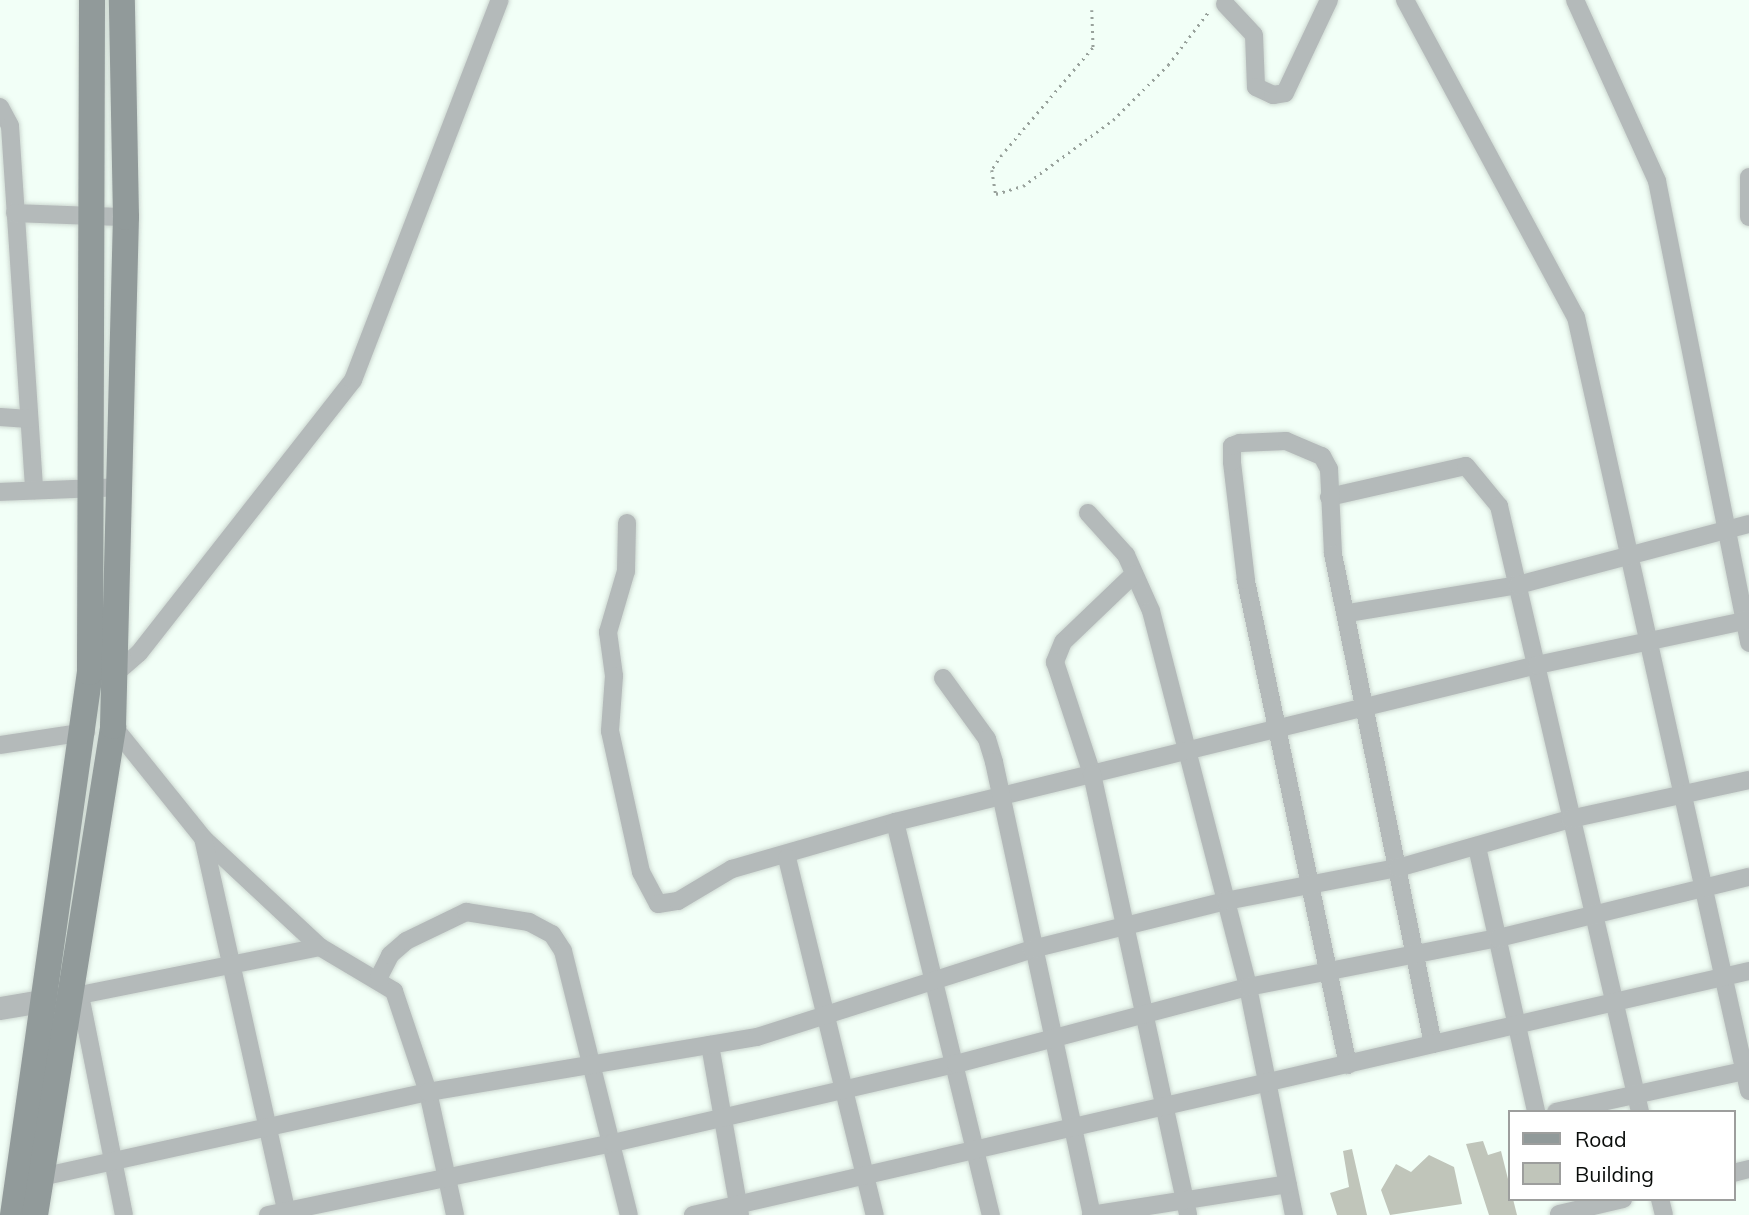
<!DOCTYPE html>
<style>
body{margin:0}
#map{position:relative;width:1749px;height:1215px;overflow:hidden;background:#f2fff7;font-family:Mulish,sans-serif}
div>[style]{position:absolute}
[style*='--x']{left:calc(var(--x)*1px);top:calc(var(--y)*1px);width:calc(var(--w)*1px);rotate:calc(var(--a)*1deg)}
.building>*{inset:0;background:#c0c5ba}
.path>*{height:2.5px;margin-top:-1.25px;transform-origin:0;background:repeating-linear-gradient(90deg,#98a19b 0 2px,transparent 0 7px)}
.roads{filter:drop-shadow(0 0 2px #cdd8d1) drop-shadow(0 0 2px #cdd8d1)}
.minor>*{height:18px;margin:-9px;padding:0 9px;transform-origin:9px;border-radius:9px;background:#b4baba}
.tertiary>*{height:23px;margin:-11.5px;padding:0 11.5px;transform-origin:11.5px;border-radius:11.5px;background:#b4baba}
.secondary>*{height:26px;margin:-13px;padding:0 13px;transform-origin:13px;border-radius:13px;background:#919a9a}
span{translate:-50% -50%;white-space:nowrap;text-align:center;line-height:1.15;-webkit-text-stroke:5px #fff;paint-order:stroke}
.legend{position:absolute;left:1508px;top:1110px;width:228px;height:91px;box-sizing:border-box;background:#fff;border:2px solid #9d9e9d;margin:0;padding:9px 12px;list-style:none;font-size:21px;color:#0a0d0b}
.legend li{display:flex;align-items:center;gap:14px;height:35px}
.legend b{width:35px;border:2px solid #9d9e9d}
</style>
<div id="map">
<div class="building">
<i style="clip-path:polygon(1483px 1141px,1488px 1155px,1501px 1151px,1517px 1215px,1489px 1215px,1466px 1144px)"></i>
<i style="clip-path:polygon(1352px 1149px,1367px 1215px,1337px 1215px,1330px 1193px,1349px 1187px,1343px 1151px)"></i>
<i style="clip-path:polygon(1429px 1155px,1454px 1167px,1462px 1204px,1390px 1215px,1381px 1190px,1396px 1164px,1411px 1172px)"></i>
</div>
<div class="path">
<i style="--x:1092;--y:10;--w:38;--a:88"></i>
<i style="--x:1093;--y:48;--w:140;--a:130.4"></i>
<i style="--x:1002;--y:155;--w:18;--a:124"></i>
<i style="--x:992;--y:170;--w:24;--a:81"></i>
<i style="--x:996;--y:194;--w:28;--a:-17"></i>
<i style="--x:1023;--y:186;--w:112;--a:-36.3"></i>
<i style="--x:1113;--y:120;--w:78;--a:-45"></i>
<i style="--x:1168;--y:65;--w:68;--a:-52.8"></i>
</div>
<div class="roads">
<div class="minor">
<i style="--x:1405;--y:0;--w:360;--a:61.7"></i>
<i style="--x:1576;--y:317;--w:793;--a:77.4"></i>
<i style="--x:1575;--y:0;--w:199;--a:65.6"></i>
<i style="--x:1657;--y:181;--w:471;--a:78.7"></i>
<i style="--x:1225;--y:4;--w:42;--a:46.9"></i>
<i style="--x:1254;--y:35;--w:52;--a:87.8"></i>
<i style="--x:1256;--y:87;--w:19;--a:25"></i>
<i style="--x:1273;--y:95;--w:12;--a:-9"></i>
<i style="--x:1285;--y:93;--w:103;--a:-64.7"></i>
<i style="--x:0;--y:107;--w:21;--a:62"></i>
<i style="--x:10;--y:126;--w:365;--a:86.2"></i>
<i style="--x:1749;--y:177;--w:40;--a:90"></i>
<i style="--x:15;--y:213;--w:111;--a:2.1"></i>
<i style="--x:0;--y:417;--w:29;--a:4"></i>
<i style="--x:0;--y:492;--w:122;--a:-2.3"></i>
<i style="--x:1329;--y:497;--w:140;--a:-12.8"></i>
<i style="--x:1466;--y:466;--w:52;--a:50.5"></i>
<i style="--x:1499;--y:506;--w:622;--a:76.9"></i>
<i style="--x:1088;--y:513;--w:57;--a:47.9"></i>
<i style="--x:1126;--y:555;--w:61;--a:65.9"></i>
<i style="--x:1151;--y:611;--w:388;--a:75.5"></i>
<i style="--x:1248;--y:987;--w:233;--a:78.6"></i>
<i style="--x:627;--y:523;--w:48;--a:91.2"></i>
<i style="--x:626;--y:571;--w:64;--a:106.4"></i>
<i style="--x:608;--y:632;--w:44;--a:82.2"></i>
<i style="--x:614;--y:676;--w:55;--a:94.2"></i>
<i style="--x:610;--y:731;--w:144;--a:77.6"></i>
<i style="--x:641;--y:872;--w:36;--a:62"></i>
<i style="--x:658;--y:904;--w:20;--a:-9"></i>
<i style="--x:678;--y:901;--w:63;--a:-30.7"></i>
<i style="--x:732;--y:869;--w:170;--a:-16.1"></i>
<i style="--x:895;--y:822;--w:661;--a:-13.74"></i>
<i style="--x:1537;--y:665;--w:217;--a:-12"></i>
<i style="--x:1134;--y:574;--w:98;--a:136.2"></i>
<i style="--x:1063;--y:642;--w:22;--a:112"></i>
<i style="--x:1055;--y:662;--w:118;--a:71.7"></i>
<i style="--x:1092;--y:774;--w:451;--a:77.7"></i>
<i style="--x:1349;--y:613;--w:171;--a:-9.4"></i>
<i style="--x:1518;--y:585;--w:239;--a:-14.8"></i>
<i style="--x:116;--y:673;--w:30;--a:-41"></i>
<i style="--x:139;--y:653;--w:347;--a:-51.9"></i>
<i style="--x:353;--y:380;--w:407;--a:-68.9"></i>
<i style="--x:943;--y:678;--w:75;--a:54.2"></i>
<i style="--x:987;--y:739;--w:24;--a:73"></i>
<i style="--x:994;--y:762;--w:463;--a:77.8"></i>
<i style="--x:113;--y:726;--w:144;--a:51.2"></i>
<i style="--x:203;--y:838;--w:160;--a:43"></i>
<i style="--x:320;--y:947;--w:86;--a:30.7"></i>
<i style="--x:394;--y:991;--w:107;--a:71.4"></i>
<i style="--x:428;--y:1092;--w:126;--a:77.6"></i>
<i style="--x:0;--y:745;--w:87;--a:-8.6"></i>
<i style="--x:895;--y:822;--w:405;--a:76.3"></i>
<i style="--x:203;--y:838;--w:386;--a:77.4"></i>
<i style="--x:1477;--y:847;--w:271;--a:77.4"></i>
<i style="--x:787;--y:858;--w:368;--a:76.2"></i>
<i style="--x:379;--y:977;--w:25;--a:-63"></i>
<i style="--x:390;--y:955;--w:21;--a:-41"></i>
<i style="--x:406;--y:941;--w:67;--a:-25.8"></i>
<i style="--x:466;--y:912;--w:64;--a:9"></i>
<i style="--x:529;--y:922;--w:26;--a:28"></i>
<i style="--x:552;--y:934;--w:20;--a:57"></i>
<i style="--x:563;--y:951;--w:272;--a:76"></i>
<i style="--x:80;--y:995;--w:224;--a:78.7"></i>
<i style="--x:70;--y:997;--w:255;--a:-11.3"></i>
<i style="--x:710;--y:1045;--w:173;--a:80"></i>
<i style="--x:1348;--y:1065;--w:496;--a:-101.9"></i>
<i style="--x:1246;--y:580;--w:119;--a:-96.8"></i>
<i style="--x:1232;--y:462;--w:16;--a:-90"></i>
<i style="--x:1232;--y:446;--w:9;--a:-21"></i>
<i style="--x:1240;--y:443;--w:46;--a:-2.5"></i>
<i style="--x:1286;--y:441;--w:39;--a:23"></i>
<i style="--x:1322;--y:456;--w:15;--a:62"></i>
<i style="--x:1329;--y:469;--w:85;--a:87.3"></i>
<i style="--x:1333;--y:554;--w:500;--a:78.47"></i>
<i style="--x:1556;--y:1112;--w:198;--a:-12.3"></i>
<i style="--x:1733;--y:1173;--w:16;--a:-14"></i>
<i style="--x:41;--y:1177;--w:396;--a:-12.4"></i>
<i style="--x:428;--y:1092;--w:334;--a:-9.5"></i>
<i style="--x:757;--y:1037;--w:289;--a:-17.7"></i>
<i style="--x:1032;--y:949;--w:200;--a:-13.9"></i>
<i style="--x:1226;--y:901;--w:175;--a:-10.9"></i>
<i style="--x:1398;--y:868;--w:179;--a:-15.9"></i>
<i style="--x:1570;--y:819;--w:183;--a:-12.3"></i>
<i style="--x:1660;--y:1199;--w:16;--a:76"></i>
<i style="--x:1559;--y:1214;--w:66;--a:-13.2"></i>
<i style="--x:268;--y:1215;--w:352;--a:-11.8"></i>
<i style="--x:613;--y:1143;--w:352;--a:-13"></i>
<i style="--x:956;--y:1064;--w:302;--a:-14.8"></i>
<i style="--x:1248;--y:987;--w:255;--a:-11.1"></i>
<i style="--x:1498;--y:938;--w:258;--a:-13.7"></i>
<i style="--x:693;--y:1215;--w:1084;--a:-13.01"></i>
<i style="--x:1091;--y:1215;--w:199;--a:-8.9"></i>
</div>
<div class="tertiary">
<i style="--x:0;--y:1008;--w:61;--a:-9.5"></i>
</div>
<div class="secondary">
<i style="--x:13;--y:1215;--w:548;--a:-81.93"></i>
<i style="--x:90;--y:672;--w:672;--a:-89.83"></i>
<i style="--x:35;--y:1215;--w:495;--a:-80.9"></i>
<i style="--x:113;--y:726;--w:509;--a:-88.54"></i>
<i style="--x:126;--y:217;--w:217;--a:-91.1"></i>
</div>
</div>
<ul class="legend">
<li><b style="height:9px;background:#919a9a"></b>Road</li>
<li><b style="height:19px;background:#c0c5ba"></b>Building</li>
</ul>
</div>
